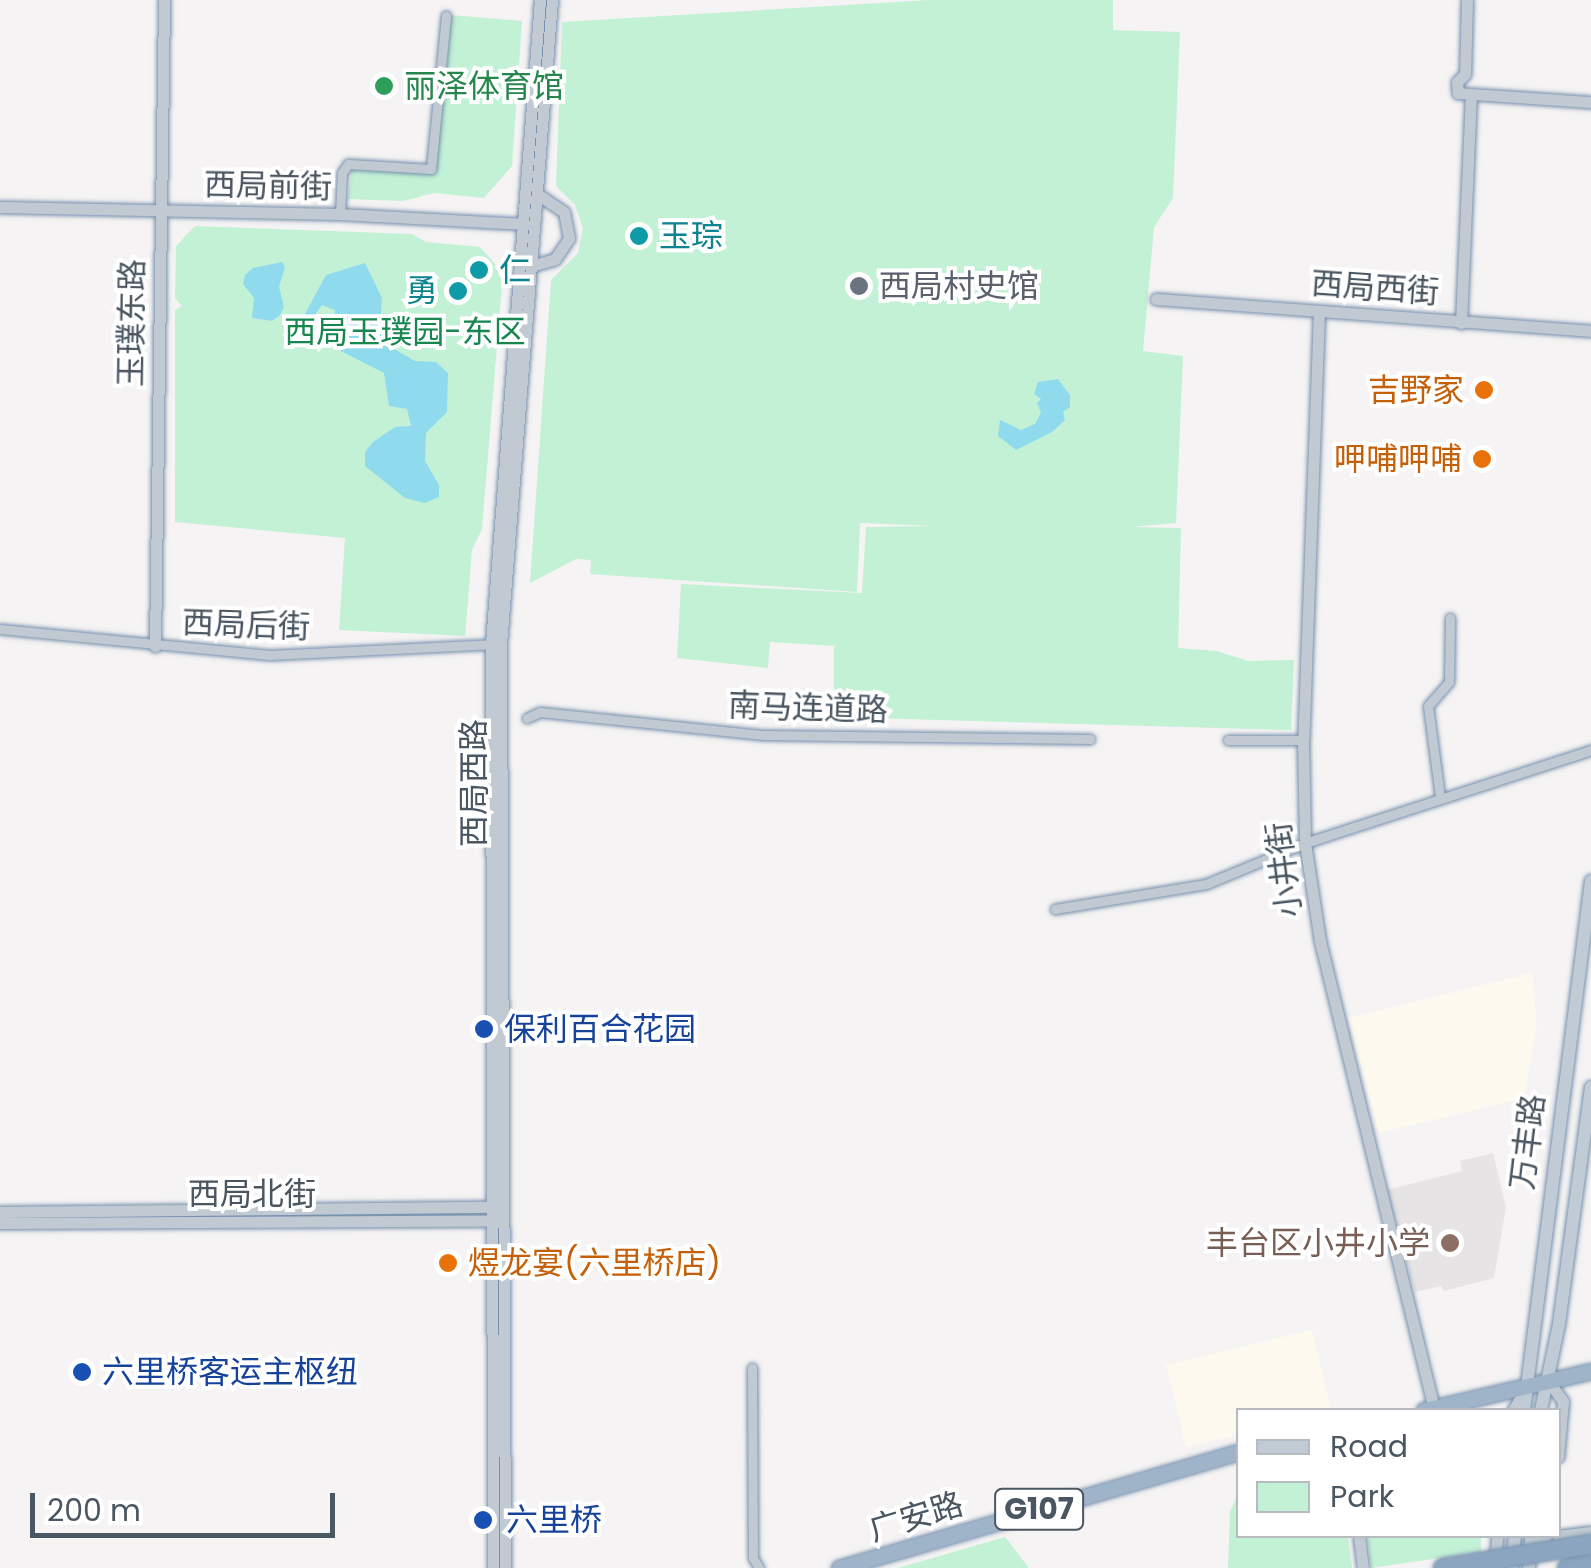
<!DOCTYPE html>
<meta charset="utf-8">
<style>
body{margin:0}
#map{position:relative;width:1591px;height:1568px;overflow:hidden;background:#f5f3f3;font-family:Poppins,"Noto Sans SC",sans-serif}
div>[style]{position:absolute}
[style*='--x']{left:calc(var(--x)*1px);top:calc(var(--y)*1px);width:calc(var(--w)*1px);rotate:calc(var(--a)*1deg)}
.commercial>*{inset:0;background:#fdf9ef}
.education>*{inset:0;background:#e6e4e5}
.green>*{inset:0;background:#c3f1d5}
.water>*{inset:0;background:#90daee}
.roads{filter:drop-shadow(0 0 2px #7690ad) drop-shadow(0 0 2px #7690ad)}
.minor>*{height:9px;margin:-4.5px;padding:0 4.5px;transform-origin:4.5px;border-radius:4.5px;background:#c1cad2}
.tertiary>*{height:11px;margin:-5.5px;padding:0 5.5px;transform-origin:5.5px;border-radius:5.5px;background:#c1cad2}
.secondary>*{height:12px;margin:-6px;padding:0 6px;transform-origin:6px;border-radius:6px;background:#c1cbd6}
.trunk>*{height:15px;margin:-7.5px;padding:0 7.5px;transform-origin:7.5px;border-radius:7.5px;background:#9fb4c9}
.motorway>*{height:18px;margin:-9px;padding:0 9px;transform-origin:9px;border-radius:9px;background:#8ba5c1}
.bridges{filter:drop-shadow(0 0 2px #7690ad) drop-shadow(0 0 2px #7690ad)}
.motorway-bridge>*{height:18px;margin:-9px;padding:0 9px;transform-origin:9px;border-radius:9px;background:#8ba5c1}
.dots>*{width:28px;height:28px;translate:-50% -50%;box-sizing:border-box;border:5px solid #fff;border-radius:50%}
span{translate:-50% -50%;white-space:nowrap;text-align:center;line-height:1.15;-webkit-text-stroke:8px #fff;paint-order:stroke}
.shield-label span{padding:2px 8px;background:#fff;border:2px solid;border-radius:8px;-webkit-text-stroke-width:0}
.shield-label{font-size:30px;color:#4a5661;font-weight:700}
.leisure-label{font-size:32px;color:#27864d}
.left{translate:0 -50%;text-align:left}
.street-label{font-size:32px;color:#4a5661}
.culture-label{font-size:32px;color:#0d838f}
.right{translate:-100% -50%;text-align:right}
.worship-label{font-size:32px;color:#5b616d}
.park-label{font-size:32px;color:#17864f}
.food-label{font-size:32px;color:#c56008}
.transit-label{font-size:32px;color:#164399}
.education-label{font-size:32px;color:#785e54}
.legend{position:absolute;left:1236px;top:1408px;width:325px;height:130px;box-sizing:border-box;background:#fff;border:2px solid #b7bbc0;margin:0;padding:12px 18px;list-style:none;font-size:30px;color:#4a5661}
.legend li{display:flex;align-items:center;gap:20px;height:50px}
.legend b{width:50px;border:2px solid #b7bbc0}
.scale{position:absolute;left:30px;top:1493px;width:305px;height:45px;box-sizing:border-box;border:5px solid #4a5661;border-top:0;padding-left:12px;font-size:30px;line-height:35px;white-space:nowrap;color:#4a5661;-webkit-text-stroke:8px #fff;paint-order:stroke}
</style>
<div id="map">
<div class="commercial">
<i style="clip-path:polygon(1532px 973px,1537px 1026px,1524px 1098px,1379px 1133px,1348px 1018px)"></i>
<i style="clip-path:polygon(1312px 1330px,1331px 1410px,1238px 1410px,1238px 1435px,1186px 1447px,1166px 1365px)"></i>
</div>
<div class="education">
<i style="clip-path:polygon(1493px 1153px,1506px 1207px,1494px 1278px,1444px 1291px,1441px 1286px,1415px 1292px,1386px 1190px,1462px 1171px,1460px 1161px)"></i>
</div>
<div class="green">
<i style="clip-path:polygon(929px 0,1113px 0,1113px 30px,1180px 32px,1173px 198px,1154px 227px,1143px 351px,1183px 356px,1176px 523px,1131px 527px,1181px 528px,1178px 648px,1216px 651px,1249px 661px,1294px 660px,1291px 730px,834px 717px,834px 646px,770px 642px,768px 668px,677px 658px,681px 584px,862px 593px,866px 527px,936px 526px,860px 523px,857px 592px,590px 574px,591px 560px,576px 559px,530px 583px,551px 280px,578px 253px,583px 228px,575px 205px,556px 186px,562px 22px)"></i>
<i style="clip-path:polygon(451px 15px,522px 21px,512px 166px,484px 198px,434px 193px,403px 201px,348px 199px,352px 168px,435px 173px)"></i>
<i style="clip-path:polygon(195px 226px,412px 234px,426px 242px,480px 247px,503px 273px,482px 529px,472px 550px,465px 636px,339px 630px,345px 538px,175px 522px,175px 310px,182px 306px,175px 298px,176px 246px)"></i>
<i style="clip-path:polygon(1238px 1493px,1238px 1536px,1348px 1536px,1352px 1568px,1228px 1568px,1230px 1512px)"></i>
<i style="clip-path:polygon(1367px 1536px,1481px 1536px,1481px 1552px,1371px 1568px)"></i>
<i style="clip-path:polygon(1005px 1537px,1029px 1568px,898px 1568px)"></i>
</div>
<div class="water">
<i style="clip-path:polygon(282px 262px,285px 267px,279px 287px,284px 307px,280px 315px,272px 321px,252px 318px,254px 298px,243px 284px,245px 275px,253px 268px)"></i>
<i style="clip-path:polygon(365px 263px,382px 298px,380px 330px,391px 347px,415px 361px,436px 362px,448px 373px,447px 412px,426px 433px,425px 461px,439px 485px,439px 497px,425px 503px,405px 498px,365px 466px,365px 452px,373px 442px,395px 427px,411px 426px,407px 409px,389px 406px,384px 373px,341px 351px,331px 340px,335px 310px,322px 305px,307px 326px,305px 314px,326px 275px)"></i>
<i style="clip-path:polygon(1058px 379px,1070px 395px,1070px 407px,1063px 412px,1065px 420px,1052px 432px,1016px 450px,998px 436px,1000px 420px,1021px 430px,1035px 424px,1041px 413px,1037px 403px,1041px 399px,1034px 394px,1038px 382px)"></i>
</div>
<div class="roads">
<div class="minor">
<i style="--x:340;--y:214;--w:41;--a:-87.2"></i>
<i style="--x:342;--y:173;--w:11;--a:-56"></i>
<i style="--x:348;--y:164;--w:83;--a:3.4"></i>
<i style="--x:431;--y:169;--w:154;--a:-84.4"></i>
<i style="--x:0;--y:629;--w:271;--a:5.5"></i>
<i style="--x:270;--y:655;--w:221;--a:-2.8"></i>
<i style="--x:527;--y:718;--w:14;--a:-25"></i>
<i style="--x:540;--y:712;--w:225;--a:5.9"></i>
<i style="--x:764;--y:735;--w:326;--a:0.7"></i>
<i style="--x:1228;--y:740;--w:75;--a:0"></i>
<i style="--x:1440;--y:797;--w:92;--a:-97.5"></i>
<i style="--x:1428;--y:706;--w:32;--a:-49"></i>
<i style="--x:1449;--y:682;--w:64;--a:-89.1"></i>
<i style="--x:1055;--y:909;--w:153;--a:-9.4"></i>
<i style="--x:1206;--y:884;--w:107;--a:-22.5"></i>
<i style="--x:1305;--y:843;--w:301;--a:-18"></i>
<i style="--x:752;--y:1368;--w:190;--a:89.7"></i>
<i style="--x:753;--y:1558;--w:12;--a:59"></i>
</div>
<div class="tertiary">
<i style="--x:1467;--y:0;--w:74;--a:91.5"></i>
<i style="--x:1465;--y:74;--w:11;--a:135"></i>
<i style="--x:1457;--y:82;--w:11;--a:85"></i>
<i style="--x:1458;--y:93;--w:133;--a:3.9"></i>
<i style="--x:0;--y:207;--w:340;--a:1.2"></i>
<i style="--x:340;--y:214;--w:185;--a:3.1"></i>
<i style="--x:531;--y:266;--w:25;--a:-16"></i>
<i style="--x:555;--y:259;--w:25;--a:-56"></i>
<i style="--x:569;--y:238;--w:26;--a:-101"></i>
<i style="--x:564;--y:212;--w:32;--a:-146"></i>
<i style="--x:1156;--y:299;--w:436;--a:4.2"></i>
<i style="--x:1319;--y:312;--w:428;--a:92.1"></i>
<i style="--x:1303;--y:740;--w:103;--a:88.9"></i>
<i style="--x:1305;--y:843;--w:99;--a:81.3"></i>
<i style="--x:1320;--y:941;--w:481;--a:76.3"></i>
<i style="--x:1461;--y:323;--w:228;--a:-87.5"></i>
<i style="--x:155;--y:646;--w:646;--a:-89.2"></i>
<i style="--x:0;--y:1212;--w:496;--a:-0.6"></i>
<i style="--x:0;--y:1223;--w:496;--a:-0.3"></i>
<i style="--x:1549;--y:1382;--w:24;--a:54"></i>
<i style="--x:1563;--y:1401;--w:56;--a:95.1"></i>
<i style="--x:1513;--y:1410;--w:23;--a:-59"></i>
<i style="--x:1359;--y:1536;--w:32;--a:83"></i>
<i style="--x:1558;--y:1536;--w:33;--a:-7"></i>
<i style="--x:1530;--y:1550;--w:21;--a:-41"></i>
<i style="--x:1495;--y:1566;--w:30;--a:-86"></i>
<i style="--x:493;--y:1568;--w:924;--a:-90.12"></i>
<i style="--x:491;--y:644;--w:646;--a:-85.65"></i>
<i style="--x:505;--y:1568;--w:924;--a:-90.25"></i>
<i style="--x:501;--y:644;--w:646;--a:-85.47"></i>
</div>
<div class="secondary">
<i style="--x:1524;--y:1410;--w:533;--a:-82.78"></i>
<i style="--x:1541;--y:1410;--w:88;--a:-78.2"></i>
<i style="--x:1559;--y:1324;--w:239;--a:-82.3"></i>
<i style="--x:1512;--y:1568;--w:32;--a:-85"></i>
<i style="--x:1529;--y:1568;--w:32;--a:-86"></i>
</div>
<div class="trunk">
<i style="--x:1424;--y:1410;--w:171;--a:-13.1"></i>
<i style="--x:839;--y:1568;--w:416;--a:-16.2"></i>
</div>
<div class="motorway">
<i style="--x:1567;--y:1568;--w:24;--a:-9"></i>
</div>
</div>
<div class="bridges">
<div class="motorway-bridge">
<i style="--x:1443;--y:1568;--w:150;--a:-9.2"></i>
</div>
</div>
<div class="dots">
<i style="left:384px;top:86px;background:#2e9e5b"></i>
<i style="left:639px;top:236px;background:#0f9aa8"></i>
<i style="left:479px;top:270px;background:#0f9aa8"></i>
<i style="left:859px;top:286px;background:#6b7280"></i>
<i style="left:458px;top:291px;background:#0f9aa8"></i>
<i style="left:1484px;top:390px;background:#e8710a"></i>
<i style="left:1482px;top:459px;background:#e8710a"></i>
<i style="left:484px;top:1029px;background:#1a4fb4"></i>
<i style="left:1450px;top:1243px;background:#8d6e63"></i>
<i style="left:448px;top:1263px;background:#e8710a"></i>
<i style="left:82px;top:1372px;background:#1a4fb4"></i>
<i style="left:483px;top:1520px;background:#1a4fb4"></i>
</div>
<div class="shield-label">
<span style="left:1039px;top:1509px">G107</span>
</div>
<div class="leisure-label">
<span class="left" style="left:404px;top:86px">丽泽体育馆</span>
</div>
<div class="street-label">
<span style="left:268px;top:186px;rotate:1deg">西局前街</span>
<span style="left:1375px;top:288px;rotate:4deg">西局西街</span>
<span style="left:132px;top:323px;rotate:-89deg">玉璞东路</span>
<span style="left:246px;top:625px;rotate:2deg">西局后街</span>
<span style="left:808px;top:708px;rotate:2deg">南马连道路</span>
<span style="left:474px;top:783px;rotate:-90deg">西局西路</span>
<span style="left:1284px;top:870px;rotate:-97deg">小井街</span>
<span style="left:1528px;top:1142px;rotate:-83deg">万丰路</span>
<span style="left:252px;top:1194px">西局北街</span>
<span style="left:916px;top:1517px;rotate:-17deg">广安路</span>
</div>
<div class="culture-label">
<span class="left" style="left:659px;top:236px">玉琮</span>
<span class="left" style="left:499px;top:270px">仁</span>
<span class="right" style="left:438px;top:291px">勇</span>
</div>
<div class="worship-label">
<span class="left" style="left:879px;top:286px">西局村史馆</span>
</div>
<div class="park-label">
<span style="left:405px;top:332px">西局玉璞园-东区</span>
</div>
<div class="food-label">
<span class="right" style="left:1464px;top:390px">吉野家</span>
<span class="right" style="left:1462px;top:459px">呷哺呷哺</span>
<span class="left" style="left:468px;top:1263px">煜龙宴(六里桥店)</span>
</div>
<div class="transit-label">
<span class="left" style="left:504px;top:1029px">保利百合花园</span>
<span class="left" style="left:102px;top:1372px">六里桥客运主枢纽</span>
<span class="left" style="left:506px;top:1520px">六里桥</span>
</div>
<div class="education-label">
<span class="right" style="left:1430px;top:1243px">丰台区小井小学</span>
</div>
<ul class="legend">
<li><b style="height:12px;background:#c1cbd6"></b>Road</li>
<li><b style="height:28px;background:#c3f1d5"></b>Park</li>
</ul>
<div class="scale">200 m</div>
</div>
